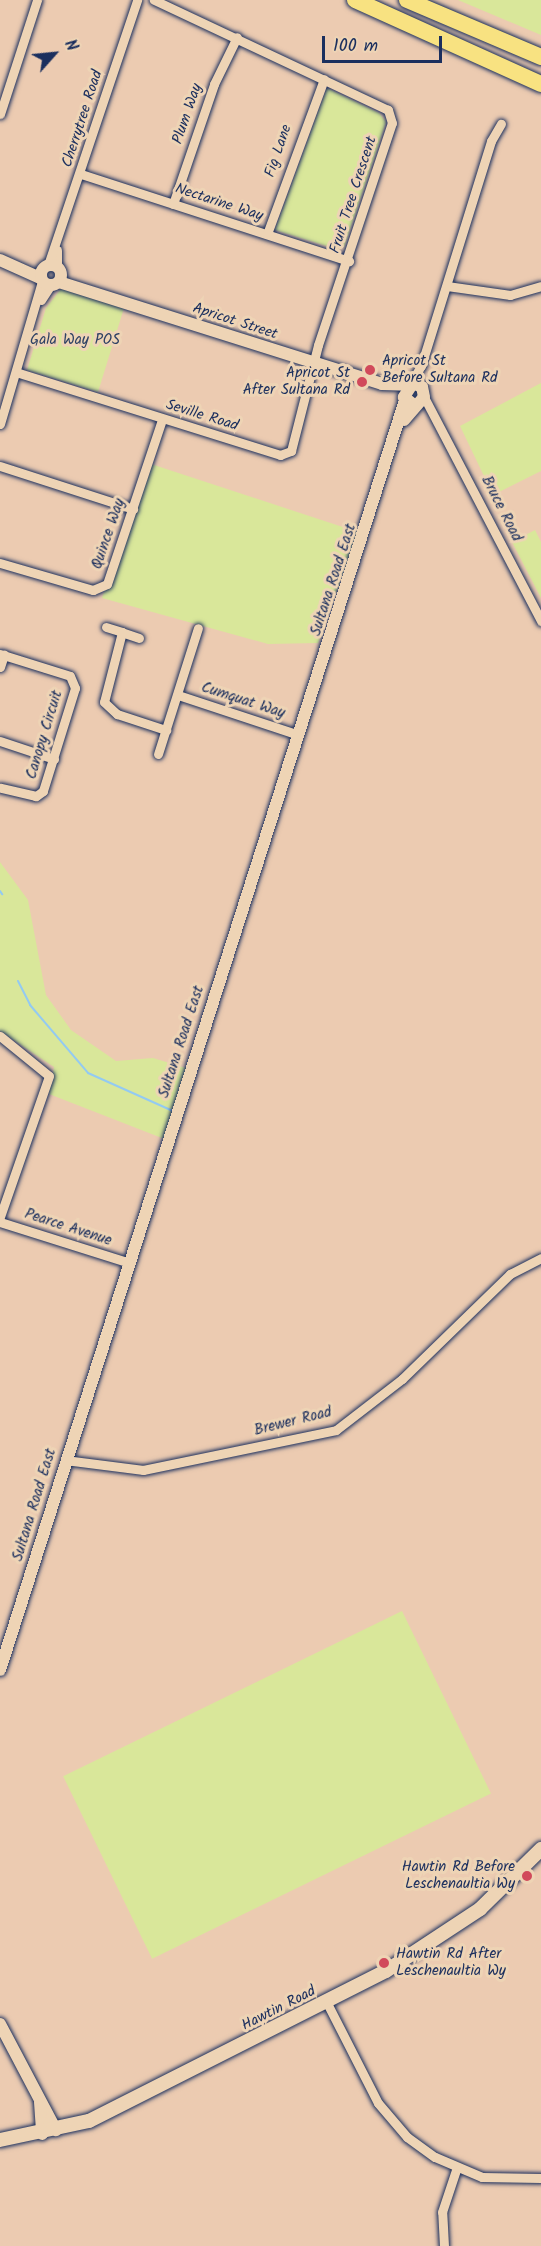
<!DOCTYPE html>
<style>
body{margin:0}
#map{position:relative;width:541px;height:2246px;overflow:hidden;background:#eccbb1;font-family:Kalam,sans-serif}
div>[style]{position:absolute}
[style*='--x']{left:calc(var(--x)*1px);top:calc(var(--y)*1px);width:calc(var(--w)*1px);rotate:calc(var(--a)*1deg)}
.green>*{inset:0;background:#d9e79a;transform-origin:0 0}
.stream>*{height:2px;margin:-1px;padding:0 1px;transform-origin:1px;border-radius:1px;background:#93caf2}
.roads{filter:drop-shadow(0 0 2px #1b2f5e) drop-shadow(0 0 2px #1b2f5e)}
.minor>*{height:9px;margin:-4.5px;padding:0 4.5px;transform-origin:4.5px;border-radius:4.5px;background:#eed4b5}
.tertiary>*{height:12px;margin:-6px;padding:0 6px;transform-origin:6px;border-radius:6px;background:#eed4b5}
.tertiary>.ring{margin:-6px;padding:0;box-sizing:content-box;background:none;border:12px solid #eed4b5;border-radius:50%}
.secondary>*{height:14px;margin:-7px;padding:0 7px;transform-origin:7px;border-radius:7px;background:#eed4b5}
.motorway>*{height:16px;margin:-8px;padding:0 8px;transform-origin:8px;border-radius:8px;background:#f8e281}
.dots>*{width:16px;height:16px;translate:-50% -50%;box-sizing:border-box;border:3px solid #eed4b5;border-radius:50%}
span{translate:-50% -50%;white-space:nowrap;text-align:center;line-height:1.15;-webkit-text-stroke:6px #eed4b5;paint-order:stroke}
.street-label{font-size:15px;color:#1b2f5e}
.park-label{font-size:15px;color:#2e4164}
.poi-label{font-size:15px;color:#1b2f5e}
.left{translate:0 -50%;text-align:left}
.right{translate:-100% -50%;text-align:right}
.north{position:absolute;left:24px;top:24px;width:60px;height:60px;-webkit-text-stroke:4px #eed4b5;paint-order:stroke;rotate:63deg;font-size:16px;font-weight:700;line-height:24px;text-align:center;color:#1b2f5e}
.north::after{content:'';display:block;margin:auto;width:21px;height:27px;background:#1b2f5e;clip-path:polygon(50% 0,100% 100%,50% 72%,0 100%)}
.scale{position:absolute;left:322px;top:36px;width:120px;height:27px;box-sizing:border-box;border:3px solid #1b2f5e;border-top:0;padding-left:8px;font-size:18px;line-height:21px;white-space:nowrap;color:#1b2f5e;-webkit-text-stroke:4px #eed4b5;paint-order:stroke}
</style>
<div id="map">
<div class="green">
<i style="clip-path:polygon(458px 0,541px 0,541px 35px)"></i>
<i style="clip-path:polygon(327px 88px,379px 113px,386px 122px,344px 247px,336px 249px,275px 230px)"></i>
<i style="clip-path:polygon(61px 289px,124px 308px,98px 392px,27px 370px,46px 308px)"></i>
<i style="clip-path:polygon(541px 383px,541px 471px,493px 495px,460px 426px)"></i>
<i style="clip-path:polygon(148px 463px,358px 532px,318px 643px,268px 644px,102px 598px)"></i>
<i style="clip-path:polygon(535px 530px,541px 542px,541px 598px,512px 542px)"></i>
<i style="clip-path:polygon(0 862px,28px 900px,46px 995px,71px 1030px,116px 1061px,153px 1058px,189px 1069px,167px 1140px,49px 1094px,54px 1067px,0 1031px)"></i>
<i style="left:402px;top:1611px;width:203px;height:377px;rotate:64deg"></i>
</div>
<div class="stream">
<i style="--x:0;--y:891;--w:4;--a:56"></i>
<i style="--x:18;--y:981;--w:27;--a:63"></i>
<i style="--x:30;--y:1005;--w:89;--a:49.5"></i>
<i style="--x:88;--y:1073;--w:93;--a:24.1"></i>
</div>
<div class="roads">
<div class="minor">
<i style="--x:0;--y:114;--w:120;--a:-72"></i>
<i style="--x:81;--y:174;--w:282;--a:18"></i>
<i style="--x:173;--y:204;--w:127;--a:-71.1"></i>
<i style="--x:214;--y:84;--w:52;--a:-63.9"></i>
<i style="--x:267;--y:234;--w:165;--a:-69.8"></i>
<i style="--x:57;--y:250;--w:17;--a:90"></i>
<i style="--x:48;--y:265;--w:280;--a:-71.4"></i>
<i style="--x:447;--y:286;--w:64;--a:8.1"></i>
<i style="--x:510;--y:295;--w:32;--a:-16"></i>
<i style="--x:41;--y:300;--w:17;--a:-57"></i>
<i style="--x:19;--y:373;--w:274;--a:17.4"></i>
<i style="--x:280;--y:455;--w:12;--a:-20"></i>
<i style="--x:291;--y:451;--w:109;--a:-75.7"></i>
<i style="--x:318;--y:345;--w:234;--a:-71.6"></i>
<i style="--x:392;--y:123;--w:14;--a:-107"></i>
<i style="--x:388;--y:110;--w:259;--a:-154.8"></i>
<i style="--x:410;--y:384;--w:21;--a:-59"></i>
<i style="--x:421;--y:366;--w:236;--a:-72.7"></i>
<i style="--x:491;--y:141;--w:20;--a:-60"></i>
<i style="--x:424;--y:397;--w:253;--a:62.4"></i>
<i style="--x:0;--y:424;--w:149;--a:-73.6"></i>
<i style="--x:0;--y:466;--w:140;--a:17.9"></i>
<i style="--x:0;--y:563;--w:97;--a:16.2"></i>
<i style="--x:93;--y:590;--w:15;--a:-23"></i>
<i style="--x:107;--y:584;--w:173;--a:-71.5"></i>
<i style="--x:106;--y:627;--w:17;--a:17"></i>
<i style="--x:139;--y:638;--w:18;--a:-161"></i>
<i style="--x:122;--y:632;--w:72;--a:104.4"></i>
<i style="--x:104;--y:702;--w:18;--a:43"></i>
<i style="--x:117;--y:714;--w:52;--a:18.1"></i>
<i style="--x:0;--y:654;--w:73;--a:17.4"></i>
<i style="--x:70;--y:676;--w:13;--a:67"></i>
<i style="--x:75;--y:688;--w:108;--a:107.3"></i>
<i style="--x:43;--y:791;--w:9;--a:144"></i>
<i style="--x:36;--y:796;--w:37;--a:-167"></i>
<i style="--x:0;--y:667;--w:13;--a:-72"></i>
<i style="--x:178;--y:695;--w:127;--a:18.3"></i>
<i style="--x:0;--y:741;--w:57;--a:18.4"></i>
<i style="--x:158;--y:754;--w:132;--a:-72.4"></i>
<i style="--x:0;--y:1036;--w:63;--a:39.2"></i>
<i style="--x:49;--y:1076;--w:149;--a:109.2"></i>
<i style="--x:0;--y:1222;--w:133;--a:17.5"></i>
<i style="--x:65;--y:1460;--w:79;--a:7.3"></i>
<i style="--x:143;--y:1470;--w:197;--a:-11.7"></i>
<i style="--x:336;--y:1430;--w:83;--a:-37.7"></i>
<i style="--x:402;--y:1379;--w:151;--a:-44.2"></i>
<i style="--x:510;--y:1274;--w:35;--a:-27"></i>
<i style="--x:327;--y:2003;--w:112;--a:63"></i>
<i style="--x:378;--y:2103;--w:45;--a:49.5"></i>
<i style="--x:407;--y:2137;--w:34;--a:36"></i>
<i style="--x:435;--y:2157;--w:51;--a:23.1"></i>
<i style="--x:482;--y:2177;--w:59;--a:1"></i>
<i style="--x:444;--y:2246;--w:34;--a:-93"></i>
<i style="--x:442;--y:2212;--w:47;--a:-71.6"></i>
</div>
<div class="tertiary">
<i style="--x:0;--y:260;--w:44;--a:24.2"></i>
<i class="ring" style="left:41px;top:265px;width:8px;height:8px"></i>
<i style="--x:59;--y:282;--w:339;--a:17.5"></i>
<i style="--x:382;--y:384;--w:25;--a:2"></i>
<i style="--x:404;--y:420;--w:30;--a:-49"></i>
<i style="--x:424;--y:397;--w:10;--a:-101"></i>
<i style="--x:422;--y:387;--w:10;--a:-156"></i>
<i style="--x:413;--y:383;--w:17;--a:123"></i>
<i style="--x:404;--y:397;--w:13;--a:39"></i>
<i style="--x:0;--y:1670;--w:1333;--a:-72.31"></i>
<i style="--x:0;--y:2024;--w:120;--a:62.2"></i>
<i style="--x:40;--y:2102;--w:32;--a:86"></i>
</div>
<div class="secondary">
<i style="--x:0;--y:2140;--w:91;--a:-12.1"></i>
<i style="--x:89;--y:2121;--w:333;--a:-26.8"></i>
<i style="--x:386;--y:1971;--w:113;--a:-33.4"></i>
<i style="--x:480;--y:1909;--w:86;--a:-44.5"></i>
</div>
<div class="motorway">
<i style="--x:355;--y:0;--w:204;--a:24.3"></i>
<i style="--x:407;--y:0;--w:146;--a:23"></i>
</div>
</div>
<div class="dots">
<i style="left:370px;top:370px;background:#d1495b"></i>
<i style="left:362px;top:382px;background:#d1495b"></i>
<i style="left:527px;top:1876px;background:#d1495b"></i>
<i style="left:384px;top:1963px;background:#d1495b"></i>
</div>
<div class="street-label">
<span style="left:188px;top:114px;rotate:-71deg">Plum Way</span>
<span style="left:83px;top:119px;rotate:-72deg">Cherrytree Road</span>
<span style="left:279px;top:151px;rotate:-71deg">Fig Lane</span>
<span style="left:354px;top:195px;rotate:-72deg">Fruit Tree Crescent</span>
<span style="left:219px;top:203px;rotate:18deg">Nectarine Way</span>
<span style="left:235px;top:322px;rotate:18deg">Apricot Street</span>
<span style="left:202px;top:416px;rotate:17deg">Seville Road</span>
<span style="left:501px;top:509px;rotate:63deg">Bruce Road</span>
<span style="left:109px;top:534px;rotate:-71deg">Quince Way</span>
<span style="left:334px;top:580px;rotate:-72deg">Sultana Road East</span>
<span style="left:243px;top:701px;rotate:18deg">Cumquat Way</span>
<span style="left:45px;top:735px;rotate:-73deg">Canopy Circuit</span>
<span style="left:182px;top:1042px;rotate:-72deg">Sultana Road East</span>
<span style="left:68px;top:1228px;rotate:18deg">Pearce Avenue</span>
<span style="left:293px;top:1422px;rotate:-14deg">Brewer Road</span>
<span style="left:35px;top:1505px;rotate:-73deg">Sultana Road East</span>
<span style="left:279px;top:2009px;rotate:-27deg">Hawtin Road</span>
</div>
<div class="park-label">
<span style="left:75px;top:341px">Gala Way POS</span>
</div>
<div class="poi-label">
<span class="left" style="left:382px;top:370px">Apricot St<br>Before Sultana Rd</span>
<span class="right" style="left:350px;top:382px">Apricot St<br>After Sultana Rd</span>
<span class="right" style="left:515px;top:1876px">Hawtin Rd Before<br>Leschenaultia Wy</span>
<span class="left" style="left:396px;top:1963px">Hawtin Rd After<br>Leschenaultia Wy</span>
</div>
<div class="north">N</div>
<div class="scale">100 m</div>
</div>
